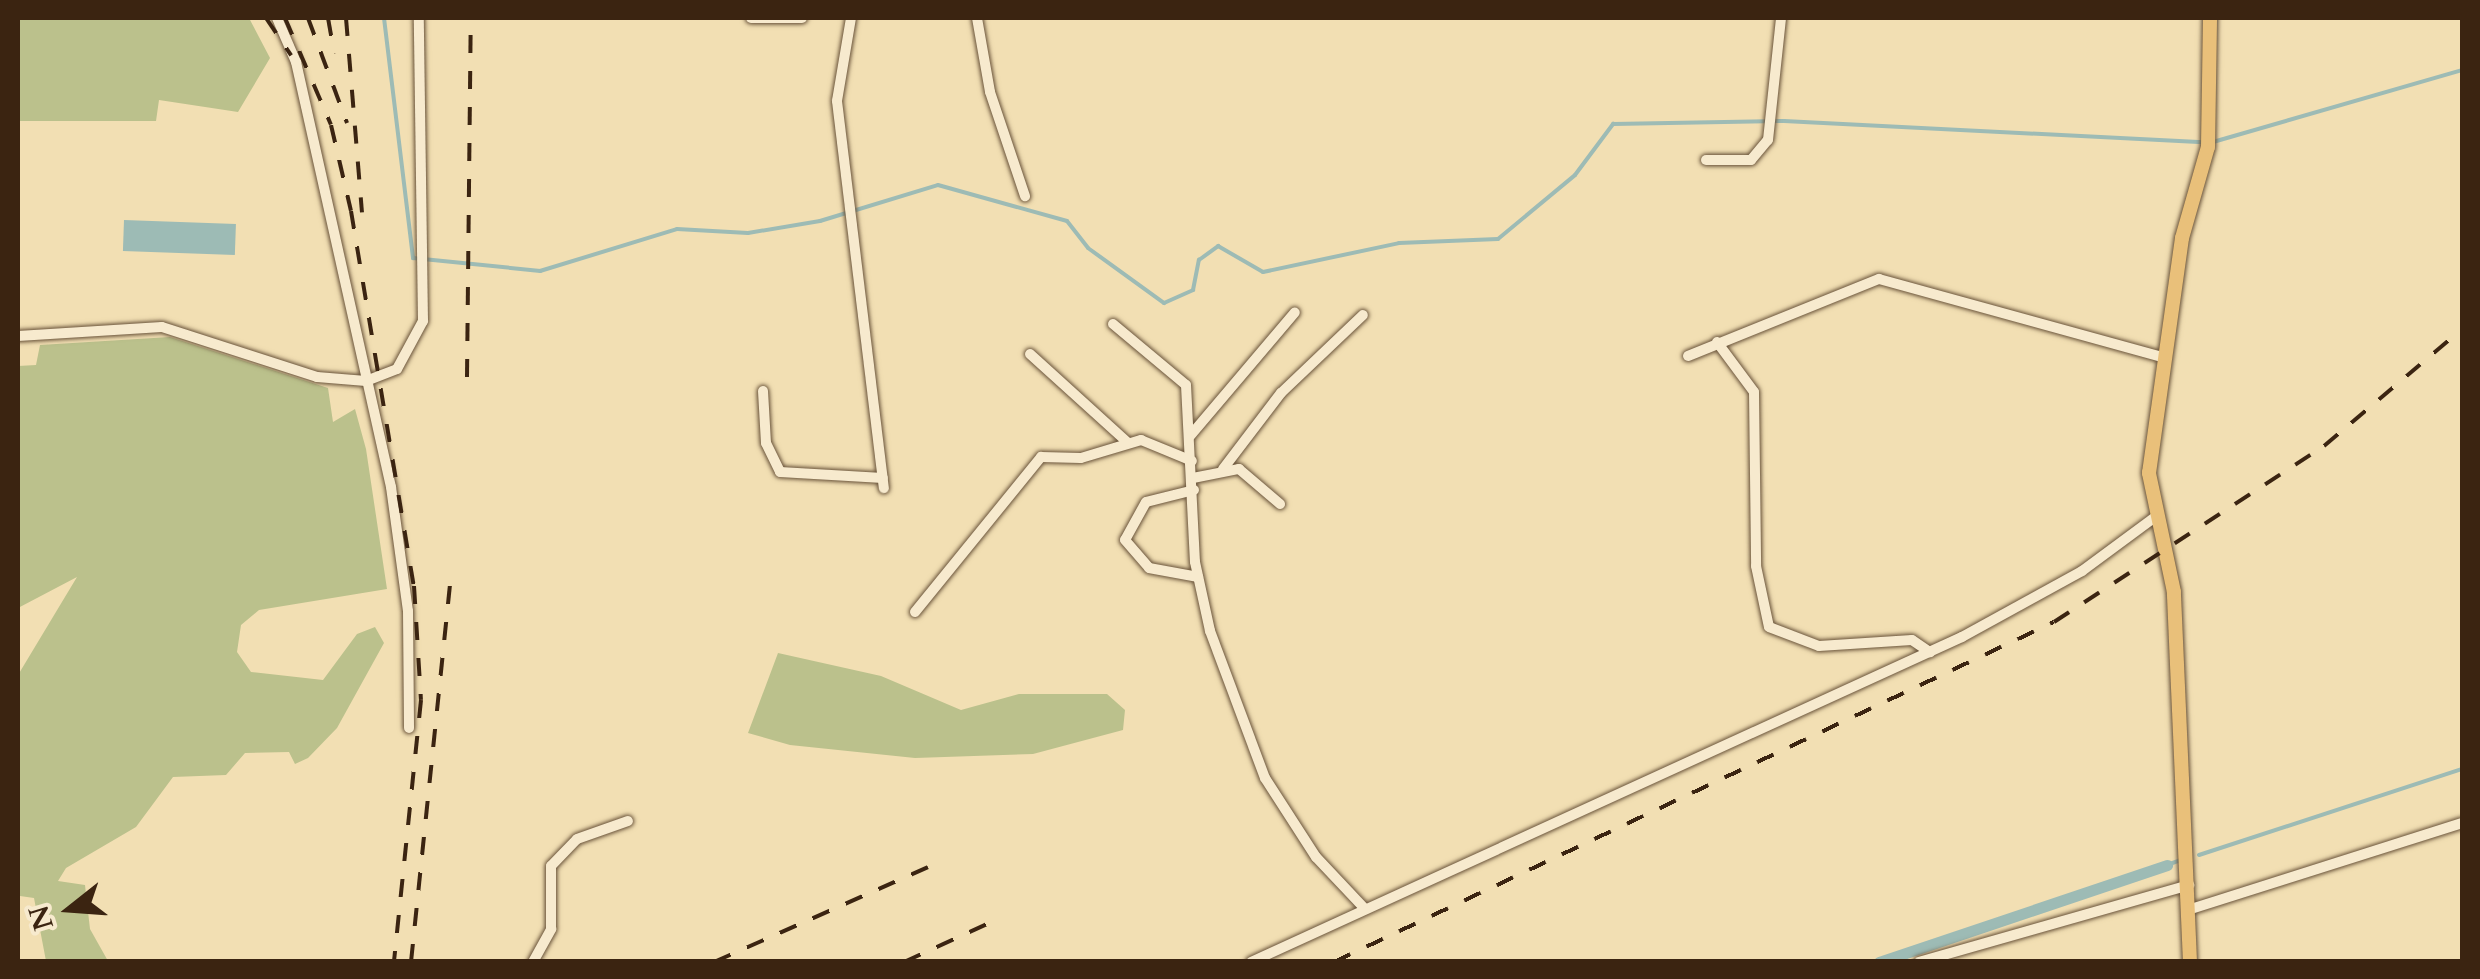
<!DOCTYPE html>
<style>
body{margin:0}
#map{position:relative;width:2480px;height:979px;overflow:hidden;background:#f2dfb3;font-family:Cardo,serif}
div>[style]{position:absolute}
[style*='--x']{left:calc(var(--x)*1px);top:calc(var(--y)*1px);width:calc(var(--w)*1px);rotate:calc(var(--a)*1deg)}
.green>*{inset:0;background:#bbc18c}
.water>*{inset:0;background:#9dbbb5;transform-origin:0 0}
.stream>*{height:4px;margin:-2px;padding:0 2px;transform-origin:2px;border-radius:2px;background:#9dbbb5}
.canal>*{height:11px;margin:-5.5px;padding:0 5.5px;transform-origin:5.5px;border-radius:5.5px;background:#9dbbb5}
.roads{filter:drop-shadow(0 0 2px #69533a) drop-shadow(0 0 2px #69533a)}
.minor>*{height:10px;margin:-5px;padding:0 5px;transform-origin:5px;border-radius:5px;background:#f7eace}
.major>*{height:14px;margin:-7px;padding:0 7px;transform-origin:7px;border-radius:7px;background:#e9c07a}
.rail>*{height:4px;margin-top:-2px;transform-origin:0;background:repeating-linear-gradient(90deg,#3b2411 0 18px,transparent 0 36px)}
span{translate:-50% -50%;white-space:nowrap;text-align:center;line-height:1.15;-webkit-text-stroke:8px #f7eace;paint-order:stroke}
.frame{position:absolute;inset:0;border:20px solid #3b2411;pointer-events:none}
.north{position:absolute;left:20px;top:859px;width:100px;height:100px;-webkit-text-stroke:8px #f7eace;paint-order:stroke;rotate:253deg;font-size:28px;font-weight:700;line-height:40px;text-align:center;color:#3b2411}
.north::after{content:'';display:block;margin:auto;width:35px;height:45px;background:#3b2411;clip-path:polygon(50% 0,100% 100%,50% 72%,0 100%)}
</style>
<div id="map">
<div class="green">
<i style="clip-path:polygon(18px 18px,249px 18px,270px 58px,238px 112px,159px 100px,156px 121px,18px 121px)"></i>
<i style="clip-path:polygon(170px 337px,328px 388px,333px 422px,355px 409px,366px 449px,387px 589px,259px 610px,241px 625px,237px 652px,251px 672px,323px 680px,357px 634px,375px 627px,384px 643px,337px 728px,308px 758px,295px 764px,289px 752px,245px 753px,226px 775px,173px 777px,136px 827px,66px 868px,58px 881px,85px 885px,90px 929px,108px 961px,46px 961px,34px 898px,20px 896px,18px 881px,18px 675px,77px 577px,18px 608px,18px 366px,36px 365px,40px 345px)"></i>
<i style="clip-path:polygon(778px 653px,881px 676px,961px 710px,1019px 694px,1107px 694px,1125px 710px,1123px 730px,1033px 754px,915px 758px,790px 745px,748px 733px)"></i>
</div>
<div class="water">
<i style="left:124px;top:220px;width:112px;height:31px;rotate:2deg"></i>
</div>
<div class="stream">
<i style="--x:384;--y:18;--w:242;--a:83.1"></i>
<i style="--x:413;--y:258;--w:128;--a:5.8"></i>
<i style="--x:540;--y:271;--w:143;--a:-17"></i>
<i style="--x:677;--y:229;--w:71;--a:3.2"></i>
<i style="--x:748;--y:233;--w:73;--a:-9.5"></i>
<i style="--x:820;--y:221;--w:123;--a:-17"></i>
<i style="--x:938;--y:185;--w:134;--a:15.6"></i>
<i style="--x:1067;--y:221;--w:34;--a:52"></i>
<i style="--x:1088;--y:248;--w:94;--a:35.9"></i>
<i style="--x:1164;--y:303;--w:32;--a:-24"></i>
<i style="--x:1193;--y:290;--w:31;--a:-79"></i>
<i style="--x:1199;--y:260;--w:24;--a:-36"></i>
<i style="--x:1218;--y:246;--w:52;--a:30"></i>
<i style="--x:1263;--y:272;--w:139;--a:-12"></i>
<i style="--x:1399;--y:243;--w:99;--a:-2.3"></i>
<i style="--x:1498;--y:239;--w:100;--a:-39.7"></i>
<i style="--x:1575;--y:175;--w:64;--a:-53.3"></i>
<i style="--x:1613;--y:124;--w:171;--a:-1"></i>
<i style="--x:1784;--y:121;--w:420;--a:2.9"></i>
<i style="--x:2213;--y:142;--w:259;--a:-16.1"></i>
<i style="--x:2199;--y:855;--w:277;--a:-18.1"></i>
<i style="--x:2167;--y:865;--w:15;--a:-20"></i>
</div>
<div class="canal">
<i style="--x:1879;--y:962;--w:304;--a:-18.6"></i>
</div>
<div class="roads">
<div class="minor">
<i style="--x:277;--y:18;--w:48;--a:66.6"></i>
<i style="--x:296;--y:62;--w:435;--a:77.4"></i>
<i style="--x:391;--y:487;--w:125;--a:82.2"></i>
<i style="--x:408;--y:611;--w:117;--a:89.5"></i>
<i style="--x:751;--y:18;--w:51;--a:0"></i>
<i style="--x:851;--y:18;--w:84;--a:99.6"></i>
<i style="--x:837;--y:101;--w:390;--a:83.1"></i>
<i style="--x:977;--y:18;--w:75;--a:80"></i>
<i style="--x:990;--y:92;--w:110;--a:71.4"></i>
<i style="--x:1706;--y:160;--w:45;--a:0"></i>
<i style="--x:1751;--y:160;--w:26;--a:-50"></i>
<i style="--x:1768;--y:140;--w:123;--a:-83.9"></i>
<i style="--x:1113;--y:324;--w:95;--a:39.9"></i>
<i style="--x:1186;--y:385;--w:177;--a:87.1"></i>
<i style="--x:1195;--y:562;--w:71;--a:77.7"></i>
<i style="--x:1210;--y:631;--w:157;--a:69.5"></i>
<i style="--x:1265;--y:778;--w:94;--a:57.2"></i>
<i style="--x:1316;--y:857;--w:71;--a:46.7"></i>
<i style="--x:18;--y:336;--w:144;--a:-3.6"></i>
<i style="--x:162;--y:327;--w:163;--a:17.9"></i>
<i style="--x:317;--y:377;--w:49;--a:4.7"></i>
<i style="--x:366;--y:381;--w:33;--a:-21"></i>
<i style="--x:397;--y:369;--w:55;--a:-61.6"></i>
<i style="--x:423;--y:321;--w:303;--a:-90.8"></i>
<i style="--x:1717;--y:342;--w:62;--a:53.5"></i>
<i style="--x:1754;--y:392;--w:174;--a:89.3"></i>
<i style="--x:1756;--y:566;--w:62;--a:78"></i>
<i style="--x:1769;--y:627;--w:53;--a:20.8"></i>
<i style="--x:1819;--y:646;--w:93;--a:-3.7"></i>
<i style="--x:1912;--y:640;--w:22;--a:34"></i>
<i style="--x:1030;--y:354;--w:132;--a:42.2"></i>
<i style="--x:1688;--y:356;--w:206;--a:-22"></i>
<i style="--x:1879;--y:279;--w:294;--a:15.4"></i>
<i style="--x:763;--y:391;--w:52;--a:86.7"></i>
<i style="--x:766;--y:443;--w:32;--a:64"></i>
<i style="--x:780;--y:472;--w:103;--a:3.3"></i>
<i style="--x:1190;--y:436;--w:162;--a:-49.7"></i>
<i style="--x:1223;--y:469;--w:96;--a:-52.7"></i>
<i style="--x:1281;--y:393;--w:113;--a:-43.6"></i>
<i style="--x:1193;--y:478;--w:47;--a:-11.1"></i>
<i style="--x:1239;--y:469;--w:54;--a:40.5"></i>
<i style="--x:1194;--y:490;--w:49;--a:166"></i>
<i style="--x:1146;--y:502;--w:43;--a:118.9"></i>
<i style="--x:1125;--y:540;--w:37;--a:49"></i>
<i style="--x:1149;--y:568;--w:50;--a:10.4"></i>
<i style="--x:915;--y:612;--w:200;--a:-50.9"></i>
<i style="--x:1041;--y:457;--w:40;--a:1.4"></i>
<i style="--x:1081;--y:458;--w:63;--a:-16.7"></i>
<i style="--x:1141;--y:440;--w:55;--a:22.4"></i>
<i style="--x:2191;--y:909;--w:284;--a:-17.6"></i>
<i style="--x:533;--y:962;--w:38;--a:-61"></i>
<i style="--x:551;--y:929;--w:63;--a:-90"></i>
<i style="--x:551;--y:866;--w:37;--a:-46"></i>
<i style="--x:577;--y:839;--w:54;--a:-19.4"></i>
<i style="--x:1251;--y:962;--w:782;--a:-24.57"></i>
<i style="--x:1962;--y:637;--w:137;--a:-28.8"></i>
<i style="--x:2082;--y:571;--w:91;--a:-36.5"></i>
<i style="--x:1919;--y:962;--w:281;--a:-15.9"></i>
</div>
<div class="major">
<i style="--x:2190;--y:962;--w:370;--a:-92.5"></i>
<i style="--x:2174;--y:592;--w:122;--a:-101.9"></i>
<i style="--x:2149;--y:473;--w:237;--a:-82"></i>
<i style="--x:2182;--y:238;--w:95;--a:-74.1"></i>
<i style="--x:2208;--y:147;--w:129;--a:-89.1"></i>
</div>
</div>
<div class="rail">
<i style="--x:266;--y:18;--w:45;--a:56"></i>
<i style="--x:285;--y:18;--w:116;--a:66.7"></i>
<i style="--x:331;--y:125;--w:88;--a:76.9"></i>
<i style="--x:351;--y:211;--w:380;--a:80.5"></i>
<i style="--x:414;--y:586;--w:114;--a:86.5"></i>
<i style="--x:421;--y:700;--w:263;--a:95.9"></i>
<i style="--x:308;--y:18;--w:112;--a:69.6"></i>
<i style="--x:328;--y:18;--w:36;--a:80"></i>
<i style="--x:346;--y:18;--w:195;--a:85.3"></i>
<i style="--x:467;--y:377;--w:359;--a:-89.4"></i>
<i style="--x:411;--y:962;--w:392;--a:-84.1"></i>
<i style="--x:714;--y:962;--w:234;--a:-23.9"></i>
<i style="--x:904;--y:962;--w:94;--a:-24.6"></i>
<i style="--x:1334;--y:962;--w:796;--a:-25.28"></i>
<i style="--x:2054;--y:622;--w:322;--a:-33.1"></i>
<i style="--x:2324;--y:446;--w:181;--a:-40.3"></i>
</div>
<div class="frame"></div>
<div class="north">N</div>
</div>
